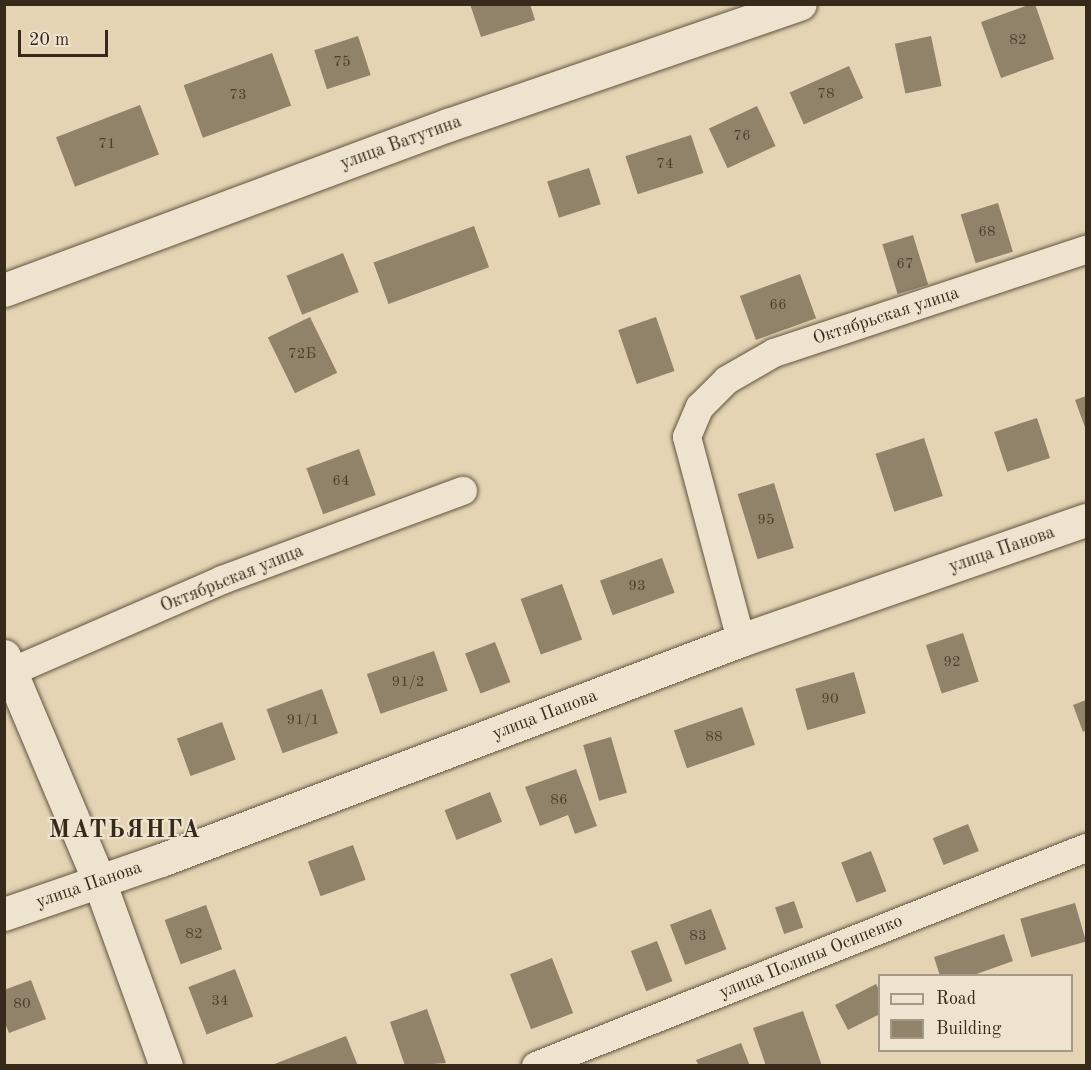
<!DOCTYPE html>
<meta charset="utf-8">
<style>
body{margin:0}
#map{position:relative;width:1091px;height:1070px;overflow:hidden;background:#e4d4b3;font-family:"Old Standard TT",serif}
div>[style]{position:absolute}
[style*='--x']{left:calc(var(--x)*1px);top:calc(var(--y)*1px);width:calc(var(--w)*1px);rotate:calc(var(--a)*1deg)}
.building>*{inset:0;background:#91826a;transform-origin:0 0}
.roads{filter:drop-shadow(0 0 2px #625440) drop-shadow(0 0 2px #625440)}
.street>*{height:28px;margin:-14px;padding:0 14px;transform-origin:14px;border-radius:14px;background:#ede3ce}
.secondary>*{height:33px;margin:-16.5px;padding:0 16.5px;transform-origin:16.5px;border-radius:16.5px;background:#ede3ce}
span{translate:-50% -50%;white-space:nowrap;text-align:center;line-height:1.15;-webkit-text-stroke:4.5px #ede3ce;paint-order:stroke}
.number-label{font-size:15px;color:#4e402e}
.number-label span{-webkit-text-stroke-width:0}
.street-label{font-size:18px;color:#372a1a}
.district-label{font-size:24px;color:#372a1a;font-weight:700;letter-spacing:1.5px}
.frame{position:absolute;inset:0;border:6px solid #372a1a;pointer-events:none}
.legend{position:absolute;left:878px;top:974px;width:195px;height:78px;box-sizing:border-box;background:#ede3ce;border:2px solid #a49986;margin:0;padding:8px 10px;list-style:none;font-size:18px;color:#372a1a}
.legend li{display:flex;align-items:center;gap:12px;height:30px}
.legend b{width:30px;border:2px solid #a49986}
.scale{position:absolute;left:18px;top:30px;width:90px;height:27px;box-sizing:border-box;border:3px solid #372a1a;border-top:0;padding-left:8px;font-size:18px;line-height:21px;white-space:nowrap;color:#372a1a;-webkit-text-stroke:4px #ede3ce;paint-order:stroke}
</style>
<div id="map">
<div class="building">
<i style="clip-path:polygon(470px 4px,530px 4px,535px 20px,481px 37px)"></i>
<i style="clip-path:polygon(1031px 4px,1035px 4px,1054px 59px,1001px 78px,981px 22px)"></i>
<i style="left:358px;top:36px;width:41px;height:46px;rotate:72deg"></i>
<i style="left:931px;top:36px;width:51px;height:37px;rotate:78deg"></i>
<i style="left:272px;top:53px;width:56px;height:94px;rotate:70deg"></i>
<i style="left:849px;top:66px;width:35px;height:65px;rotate:66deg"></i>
<i style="left:140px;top:105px;width:53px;height:90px;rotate:69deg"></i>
<i style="left:757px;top:106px;width:44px;height:53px;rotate:65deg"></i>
<i style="left:691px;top:135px;width:40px;height:69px;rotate:72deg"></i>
<i style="left:589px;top:168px;width:38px;height:44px;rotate:72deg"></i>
<i style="left:998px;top:203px;width:51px;height:39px;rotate:73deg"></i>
<i style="left:474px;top:226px;width:44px;height:107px;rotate:70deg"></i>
<i style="left:913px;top:235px;width:52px;height:32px;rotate:73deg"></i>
<i style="left:343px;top:253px;width:42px;height:61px;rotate:68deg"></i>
<i style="left:800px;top:274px;width:47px;height:64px;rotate:70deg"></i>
<i style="left:310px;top:317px;width:62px;height:47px;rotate:64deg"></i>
<i style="left:656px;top:317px;width:57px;height:40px;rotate:71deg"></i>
<i style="clip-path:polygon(1086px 396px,1086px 430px,1075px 400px)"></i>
<i style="left:1037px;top:418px;width:42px;height:45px;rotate:72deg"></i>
<i style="left:924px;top:438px;width:61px;height:51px;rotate:72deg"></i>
<i style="left:359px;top:449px;width:49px;height:56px;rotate:70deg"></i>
<i style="left:774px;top:483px;width:68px;height:38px;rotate:73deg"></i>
<i style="left:662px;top:558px;width:37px;height:66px;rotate:70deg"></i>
<i style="left:562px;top:584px;width:59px;height:44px;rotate:70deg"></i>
<i style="left:963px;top:633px;width:51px;height:39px;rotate:72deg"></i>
<i style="left:495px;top:642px;width:43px;height:32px;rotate:69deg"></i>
<i style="left:434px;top:651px;width:42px;height:71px;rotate:71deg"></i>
<i style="left:854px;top:672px;width:43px;height:61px;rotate:74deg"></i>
<i style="left:322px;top:689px;width:47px;height:59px;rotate:70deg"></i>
<i style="clip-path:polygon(1086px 700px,1086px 730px,1083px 732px,1073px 705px)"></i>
<i style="left:742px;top:707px;width:40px;height:72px;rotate:71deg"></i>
<i style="left:222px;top:722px;width:40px;height:48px;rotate:70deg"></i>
<i style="left:611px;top:737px;width:58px;height:29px;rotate:74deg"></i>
<i style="clip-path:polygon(576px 769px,597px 826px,575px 834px,568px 815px,540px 826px,525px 787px)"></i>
<i style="left:490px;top:792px;width:32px;height:49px;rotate:68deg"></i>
<i style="left:968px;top:824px;width:29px;height:38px;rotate:68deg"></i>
<i style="left:353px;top:845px;width:37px;height:48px;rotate:70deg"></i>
<i style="left:871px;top:851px;width:43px;height:32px;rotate:69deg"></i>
<i style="left:794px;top:901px;width:28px;height:20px;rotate:71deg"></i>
<i style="left:1075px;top:903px;width:40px;height:57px;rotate:74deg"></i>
<i style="left:206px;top:905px;width:47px;height:44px;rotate:70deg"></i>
<i style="left:711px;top:909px;width:43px;height:44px;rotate:69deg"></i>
<i style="clip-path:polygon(1004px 934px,1013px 961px,971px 976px,940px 976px,934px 957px)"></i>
<i style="left:657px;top:941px;width:43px;height:28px;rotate:69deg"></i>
<i style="left:552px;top:958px;width:59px;height:45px;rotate:69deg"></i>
<i style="left:235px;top:969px;width:51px;height:50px;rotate:69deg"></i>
<i style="clip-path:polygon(31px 980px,46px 1019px,9px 1033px,4px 1021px,4px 990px)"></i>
<i style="clip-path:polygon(876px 984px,880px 991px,880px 1014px,848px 1030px,835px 1005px)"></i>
<i style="clip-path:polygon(427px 1009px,446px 1063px,405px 1066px,390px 1022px)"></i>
<i style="clip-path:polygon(803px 1011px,822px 1066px,766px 1066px,753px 1028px)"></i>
<i style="clip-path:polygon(346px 1036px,358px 1066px,272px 1066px,272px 1065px)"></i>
<i style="clip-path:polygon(741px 1043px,750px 1066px,699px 1066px,696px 1060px)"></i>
</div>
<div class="roads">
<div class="street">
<i style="--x:741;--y:640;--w:210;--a:-104.9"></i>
<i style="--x:687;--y:437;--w:33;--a:-67"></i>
<i style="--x:700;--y:407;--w:38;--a:-45"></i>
<i style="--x:727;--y:380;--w:54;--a:-29.9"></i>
<i style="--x:774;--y:353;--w:329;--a:-18.3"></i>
<i style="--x:4;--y:675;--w:238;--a:-23.5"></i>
<i style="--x:222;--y:580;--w:257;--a:-20.3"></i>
<i style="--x:536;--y:1066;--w:592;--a:-21.62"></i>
</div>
<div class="secondary">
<i style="--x:4;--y:290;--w:474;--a:-20.4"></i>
<i style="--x:448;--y:125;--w:372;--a:-19"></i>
<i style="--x:4;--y:656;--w:244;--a:67.1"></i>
<i style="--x:99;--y:881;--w:197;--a:70.1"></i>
<i style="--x:4;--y:914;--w:166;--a:-19"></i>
<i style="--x:161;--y:860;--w:620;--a:-20.77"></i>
<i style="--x:741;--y:640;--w:365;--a:-19.2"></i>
</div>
</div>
<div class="number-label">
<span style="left:1018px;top:41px">82</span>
<span style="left:342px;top:63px">75</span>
<span style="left:826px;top:95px">78</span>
<span style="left:238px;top:96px">73</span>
<span style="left:742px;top:137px">76</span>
<span style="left:107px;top:145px">71</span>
<span style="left:665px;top:165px">74</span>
<span style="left:987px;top:233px">68</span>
<span style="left:905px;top:265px">67</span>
<span style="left:778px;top:306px">66</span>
<span style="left:302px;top:355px">72Б</span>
<span style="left:341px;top:482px">64</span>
<span style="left:766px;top:521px">95</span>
<span style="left:637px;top:587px">93</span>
<span style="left:952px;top:663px">92</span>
<span style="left:408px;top:683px">91/2</span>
<span style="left:830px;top:700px">90</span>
<span style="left:303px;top:721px">91/1</span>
<span style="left:714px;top:738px">88</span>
<span style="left:559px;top:801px">86</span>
<span style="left:194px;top:935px">82</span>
<span style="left:698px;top:937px">83</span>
<span style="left:220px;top:1002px">34</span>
<span style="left:22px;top:1005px">80</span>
</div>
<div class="street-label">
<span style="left:401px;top:143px;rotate:-20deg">улица Ватутина</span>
<span style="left:886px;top:316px;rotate:-18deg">Октябрьская улица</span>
<span style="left:1002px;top:550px;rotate:-19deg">улица Панова</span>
<span style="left:232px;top:579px;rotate:-22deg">Октябрьская улица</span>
<span style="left:545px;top:715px;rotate:-21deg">улица Панова</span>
<span style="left:89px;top:885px;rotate:-19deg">улица Панова</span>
<span style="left:811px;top:957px;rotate:-22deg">улица Полины Осипенко</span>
</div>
<div class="district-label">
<span style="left:125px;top:832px">МАТЬЯНГА</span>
</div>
<div class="frame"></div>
<ul class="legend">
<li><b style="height:8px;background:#ede3ce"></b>Road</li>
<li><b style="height:16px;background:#91826a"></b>Building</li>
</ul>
<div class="scale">20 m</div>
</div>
